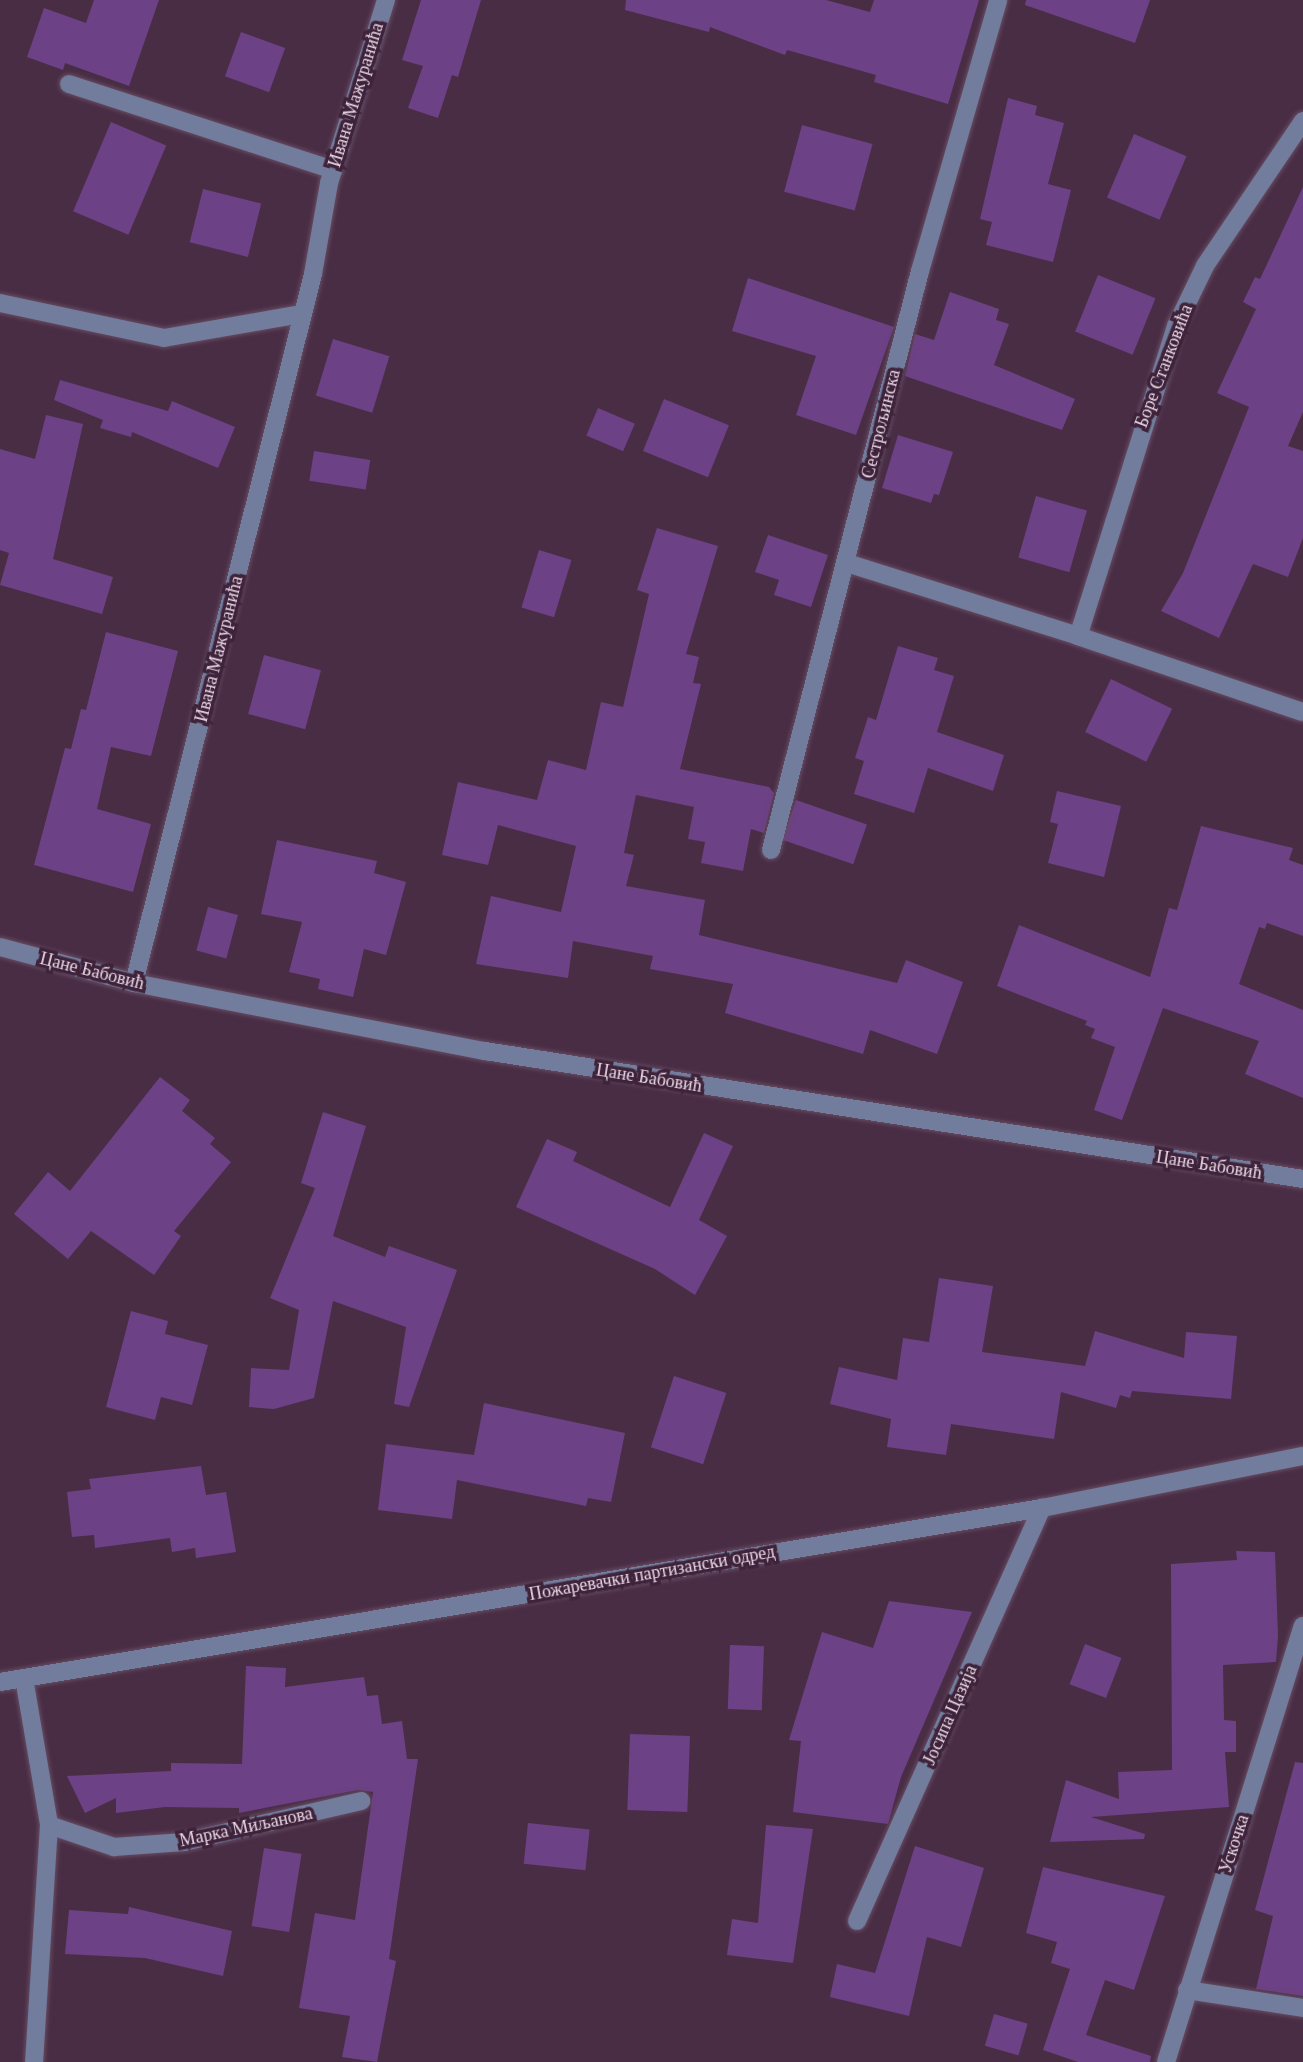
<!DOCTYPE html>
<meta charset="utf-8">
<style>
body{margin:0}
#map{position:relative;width:1303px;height:2062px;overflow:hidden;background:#492d45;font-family:Georgia,serif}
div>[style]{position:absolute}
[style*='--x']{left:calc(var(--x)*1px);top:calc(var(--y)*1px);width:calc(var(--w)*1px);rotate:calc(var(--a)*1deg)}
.building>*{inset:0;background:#6d4186;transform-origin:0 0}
.roads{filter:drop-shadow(0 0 2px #664c62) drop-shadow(0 0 2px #664c62)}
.minor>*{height:18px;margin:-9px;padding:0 9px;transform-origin:9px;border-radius:9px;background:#727c9d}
span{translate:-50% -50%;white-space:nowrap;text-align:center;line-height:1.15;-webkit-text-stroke:7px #3e233a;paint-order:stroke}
.street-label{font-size:18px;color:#e9d7e6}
</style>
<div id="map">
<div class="building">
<i style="clip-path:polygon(94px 0,159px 0,129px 86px,65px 63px,63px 70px,27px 57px,44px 8px,86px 23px)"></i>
<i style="clip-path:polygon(421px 0,481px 0,458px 77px,452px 75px,438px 118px,408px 108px,423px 66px,402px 60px)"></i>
<i style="clip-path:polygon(626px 0,826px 0,870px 12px,874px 0,979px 0,948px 104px,874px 82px,876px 75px,787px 50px,785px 55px,710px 27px,709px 32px,625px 10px)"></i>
<i style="clip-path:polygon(1026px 0,1150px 0,1135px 43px,1025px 5px)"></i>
<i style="left:241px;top:32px;width:47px;height:47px;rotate:20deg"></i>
<i style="clip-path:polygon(1008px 98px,1037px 106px,1035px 115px,1064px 123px,1048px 184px,1071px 190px,1053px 262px,986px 245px,992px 222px,980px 219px)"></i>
<i style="left:111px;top:122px;width:60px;height:97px;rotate:23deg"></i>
<i style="left:802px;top:125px;width:73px;height:69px;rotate:15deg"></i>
<i style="left:1134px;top:134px;width:57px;height:69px;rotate:23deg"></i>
<i style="clip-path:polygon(1303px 187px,1303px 412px,1288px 446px,1303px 451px,1303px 538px,1288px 577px,1253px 564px,1219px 638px,1161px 611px,1183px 573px,1249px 407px,1217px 393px,1256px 309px,1243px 302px,1255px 277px,1260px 279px)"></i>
<i style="left:203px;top:189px;width:60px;height:55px;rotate:14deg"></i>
<i style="left:1098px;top:275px;width:62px;height:61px;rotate:22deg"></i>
<i style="clip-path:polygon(748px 278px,894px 327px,856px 435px,796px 415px,816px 356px,732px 331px)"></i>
<i style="clip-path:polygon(950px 292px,999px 309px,996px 320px,1009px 324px,994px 365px,1075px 399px,1062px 430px,905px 376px,915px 334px,934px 340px)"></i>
<i style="left:333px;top:339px;width:59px;height:59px;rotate:17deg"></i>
<i style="clip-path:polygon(60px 380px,168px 411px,172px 401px,235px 427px,218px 468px,132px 432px,131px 437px,100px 428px,103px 420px,54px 400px)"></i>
<i style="left:664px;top:399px;width:70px;height:56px;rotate:22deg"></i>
<i style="left:598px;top:408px;width:40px;height:30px;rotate:23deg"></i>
<i style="clip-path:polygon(46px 415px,83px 424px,53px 559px,113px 577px,102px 614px,0 585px,9px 553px,0 550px,0 449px,35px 459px)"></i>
<i style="clip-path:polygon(898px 435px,953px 452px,939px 495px,934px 494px,931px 503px,882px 488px)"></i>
<i style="left:314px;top:451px;width:57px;height:30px;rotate:9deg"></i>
<i style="left:1036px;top:496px;width:53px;height:64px;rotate:16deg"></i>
<i style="clip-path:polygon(657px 528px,718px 546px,686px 654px,699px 657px,693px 683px,701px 684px,680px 769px,769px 787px,774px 793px,764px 833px,751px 829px,743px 871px,701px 863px,705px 842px,688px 839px,694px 807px,636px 795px,624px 853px,634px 855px,626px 886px,705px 900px,699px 935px,897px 983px,906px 960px,963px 982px,937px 1054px,870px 1030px,863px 1054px,725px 1013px,733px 984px,650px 969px,653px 956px,573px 941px,568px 978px,476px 964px,491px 896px,561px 912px,576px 846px,498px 825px,488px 865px,442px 855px,458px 782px,537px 800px,548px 760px,586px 770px,601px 702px,623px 707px,649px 594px,637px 590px)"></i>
<i style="clip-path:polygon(768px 535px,828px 555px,811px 607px,774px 595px,779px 580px,755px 572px)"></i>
<i style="left:539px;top:550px;width:34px;height:60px;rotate:17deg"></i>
<i style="clip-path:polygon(106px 632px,178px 651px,151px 756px,111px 747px,97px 809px,151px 824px,133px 892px,34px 865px,65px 748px,71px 749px,81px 709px,86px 710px)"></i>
<i style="clip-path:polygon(898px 646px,938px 658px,934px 670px,954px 676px,937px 732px,1004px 755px,993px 791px,928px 768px,914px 813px,854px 794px,864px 761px,855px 758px,868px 717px,876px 720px)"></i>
<i style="left:264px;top:655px;width:59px;height:61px;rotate:15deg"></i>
<i style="left:1111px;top:679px;width:68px;height:59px;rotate:26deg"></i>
<i style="clip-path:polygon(1057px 791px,1121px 806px,1104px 877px,1048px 863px,1058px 824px,1050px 822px)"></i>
<i style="left:796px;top:800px;width:75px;height:42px;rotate:19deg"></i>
<i style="clip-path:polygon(1201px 826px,1293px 848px,1289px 860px,1303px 865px,1303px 936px,1267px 923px,1265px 929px,1259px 927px,1239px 984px,1303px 1010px,1303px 1098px,1245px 1074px,1259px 1041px,1163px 1008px,1122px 1120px,1094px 1110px,1115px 1047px,1091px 1038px,1095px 1029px,1085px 1025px,1087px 1021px,997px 986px,1019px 925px,1150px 977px,1169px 908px,1177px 910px)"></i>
<i style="clip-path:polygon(277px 840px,377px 861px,374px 873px,406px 882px,386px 955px,364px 949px,353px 997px,318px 989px,320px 979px,289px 972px,302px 922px,261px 914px)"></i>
<i style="left:208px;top:907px;width:31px;height:45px;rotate:15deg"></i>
<i style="clip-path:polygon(160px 1077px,190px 1100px,182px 1111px,215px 1138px,210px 1144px,231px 1162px,174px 1231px,181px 1236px,154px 1275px,91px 1231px,68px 1259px,14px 1214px,48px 1172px,70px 1191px)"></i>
<i style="clip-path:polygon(323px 1112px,366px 1126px,333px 1236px,385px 1257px,389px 1246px,457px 1270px,409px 1407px,394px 1404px,406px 1327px,333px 1301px,314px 1398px,274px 1409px,249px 1407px,251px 1368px,289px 1370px,299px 1310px,270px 1298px,315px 1188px,301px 1183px)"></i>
<i style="clip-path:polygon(704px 1133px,733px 1146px,699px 1220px,727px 1236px,695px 1295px,655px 1269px,516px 1207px,547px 1139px,577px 1152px,573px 1161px,670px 1207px)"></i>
<i style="clip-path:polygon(939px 1278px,993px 1286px,982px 1352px,1085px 1366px,1095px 1331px,1184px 1358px,1186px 1332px,1237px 1336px,1231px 1399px,1132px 1391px,1130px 1398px,1120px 1395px,1116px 1408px,1061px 1392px,1054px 1439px,951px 1424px,946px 1455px,887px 1447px,891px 1419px,830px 1404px,839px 1367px,897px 1380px,903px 1338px,929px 1342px)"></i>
<i style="clip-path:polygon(131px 1311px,168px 1321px,165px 1334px,208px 1345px,192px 1405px,161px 1397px,155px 1420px,106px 1407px)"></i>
<i style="left:674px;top:1376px;width:55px;height:75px;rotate:18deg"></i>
<i style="clip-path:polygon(484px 1403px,625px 1433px,611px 1502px,588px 1498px,586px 1506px,457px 1480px,452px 1519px,378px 1510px,386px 1444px,474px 1455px)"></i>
<i style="clip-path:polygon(201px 1466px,206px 1495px,226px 1492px,236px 1552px,196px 1558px,195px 1548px,172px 1552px,170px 1538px,95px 1548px,94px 1535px,72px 1537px,67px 1492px,91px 1489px,89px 1479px)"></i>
<i style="clip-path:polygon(1236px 1551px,1275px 1552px,1278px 1636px,1276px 1662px,1223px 1665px,1224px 1720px,1236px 1721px,1236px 1752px,1225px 1752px,1229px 1807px,1091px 1817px,1145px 1834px,1144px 1839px,1050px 1842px,1066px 1780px,1119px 1799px,1118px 1772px,1172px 1770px,1171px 1564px,1237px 1560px)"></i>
<i style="clip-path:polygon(889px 1601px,972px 1612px,901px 1777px,888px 1824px,793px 1812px,801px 1741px,789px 1740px,822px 1632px,873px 1648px)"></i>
<i style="left:1085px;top:1644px;width:39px;height:43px;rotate:21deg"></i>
<i style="left:730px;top:1645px;width:34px;height:64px;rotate:2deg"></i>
<i style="clip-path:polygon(246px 1666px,286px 1668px,285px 1687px,364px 1677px,367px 1696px,378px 1695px,382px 1724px,402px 1721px,407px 1759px,418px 1759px,389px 1959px,396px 1961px,377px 2062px,342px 2057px,350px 2016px,299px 2008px,315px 1913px,355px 1920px,373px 1792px,358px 1790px,239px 1813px,239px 1808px,165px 1807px,116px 1813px,116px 1798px,85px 1813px,67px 1776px,171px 1771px,171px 1763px,242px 1764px)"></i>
<i style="left:630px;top:1734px;width:60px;height:76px;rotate:2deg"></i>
<i style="clip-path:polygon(1295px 1762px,1303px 1763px,1303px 1996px,1256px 1989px,1273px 1916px,1255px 1910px)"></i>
<i style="left:528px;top:1823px;width:62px;height:41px;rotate:6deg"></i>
<i style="clip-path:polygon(766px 1825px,813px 1829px,793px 1963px,727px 1955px,732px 1919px,758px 1923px)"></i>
<i style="clip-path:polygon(915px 1846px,984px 1868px,961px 1947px,927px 1937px,909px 2016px,830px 1997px,837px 1964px,875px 1973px)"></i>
<i style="left:264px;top:1848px;width:38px;height:79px;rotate:9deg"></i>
<i style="clip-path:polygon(1043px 1867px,1165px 1896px,1134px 1990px,1105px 1980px,1086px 2035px,1151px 2056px,1150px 2062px,1078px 2062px,1043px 2050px,1070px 1969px,1051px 1963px,1057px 1942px,1026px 1933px)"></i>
<i style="clip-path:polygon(129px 1907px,232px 1931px,223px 1976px,145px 1958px,65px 1954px,69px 1910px,128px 1914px)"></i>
<i style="left:994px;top:2014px;width:35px;height:33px;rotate:16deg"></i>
</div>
<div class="roads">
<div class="minor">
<i style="--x:69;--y:84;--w:278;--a:18"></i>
<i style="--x:1303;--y:121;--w:175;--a:124.1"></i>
<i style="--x:1205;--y:266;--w:67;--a:115.8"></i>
<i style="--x:1176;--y:326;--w:325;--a:107.5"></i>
<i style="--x:1078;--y:636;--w:237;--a:18.7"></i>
<i style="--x:0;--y:303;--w:168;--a:12"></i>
<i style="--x:164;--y:338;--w:140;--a:-9.9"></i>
<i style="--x:847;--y:563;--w:242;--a:17.5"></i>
<i style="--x:771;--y:850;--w:598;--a:-75.57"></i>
<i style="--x:920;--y:271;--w:282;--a:-73.9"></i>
<i style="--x:0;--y:947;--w:139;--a:15"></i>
<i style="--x:134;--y:983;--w:358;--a:11"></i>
<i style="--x:485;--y:1051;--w:828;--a:8.89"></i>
<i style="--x:134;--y:983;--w:731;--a:-75.83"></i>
<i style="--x:313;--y:274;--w:92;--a:-80"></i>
<i style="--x:329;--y:183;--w:192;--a:-72.7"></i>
<i style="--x:24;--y:1678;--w:149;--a:80.3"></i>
<i style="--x:49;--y:1825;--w:237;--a:93.6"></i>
<i style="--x:0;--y:1682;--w:1056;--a:-9.48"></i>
<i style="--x:1042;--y:1508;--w:266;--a:-11.3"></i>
<i style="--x:49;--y:1825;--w:69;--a:18.7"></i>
<i style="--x:114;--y:1847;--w:70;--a:-4.1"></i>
<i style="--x:184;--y:1842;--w:182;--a:-13"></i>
<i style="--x:857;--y:1921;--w:453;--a:-65.9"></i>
<i style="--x:1187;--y:1990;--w:117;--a:8.8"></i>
<i style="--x:1166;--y:2062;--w:457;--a:-72.6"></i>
</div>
</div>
<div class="street-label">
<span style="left:356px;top:95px;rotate:-73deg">Ивана Мажуранића</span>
<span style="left:1164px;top:366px;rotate:-69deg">Боре Станковића</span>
<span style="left:881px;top:424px;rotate:-76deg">Сестрољинска</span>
<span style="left:219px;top:649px;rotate:-76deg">Ивана Мажуранића</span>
<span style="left:92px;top:971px;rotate:14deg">Цане Бабовић</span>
<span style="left:649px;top:1078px;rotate:9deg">Цане Бабовић</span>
<span style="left:1209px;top:1165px;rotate:9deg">Цане Бабовић</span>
<span style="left:652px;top:1573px;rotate:-10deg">Пожаревачки партизански одред</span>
<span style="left:950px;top:1715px;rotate:-66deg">Јосипа Цазија</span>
<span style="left:246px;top:1827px;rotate:-12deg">Марка Миљанова</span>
<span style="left:1234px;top:1844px;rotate:-72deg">Ускочка</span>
</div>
</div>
